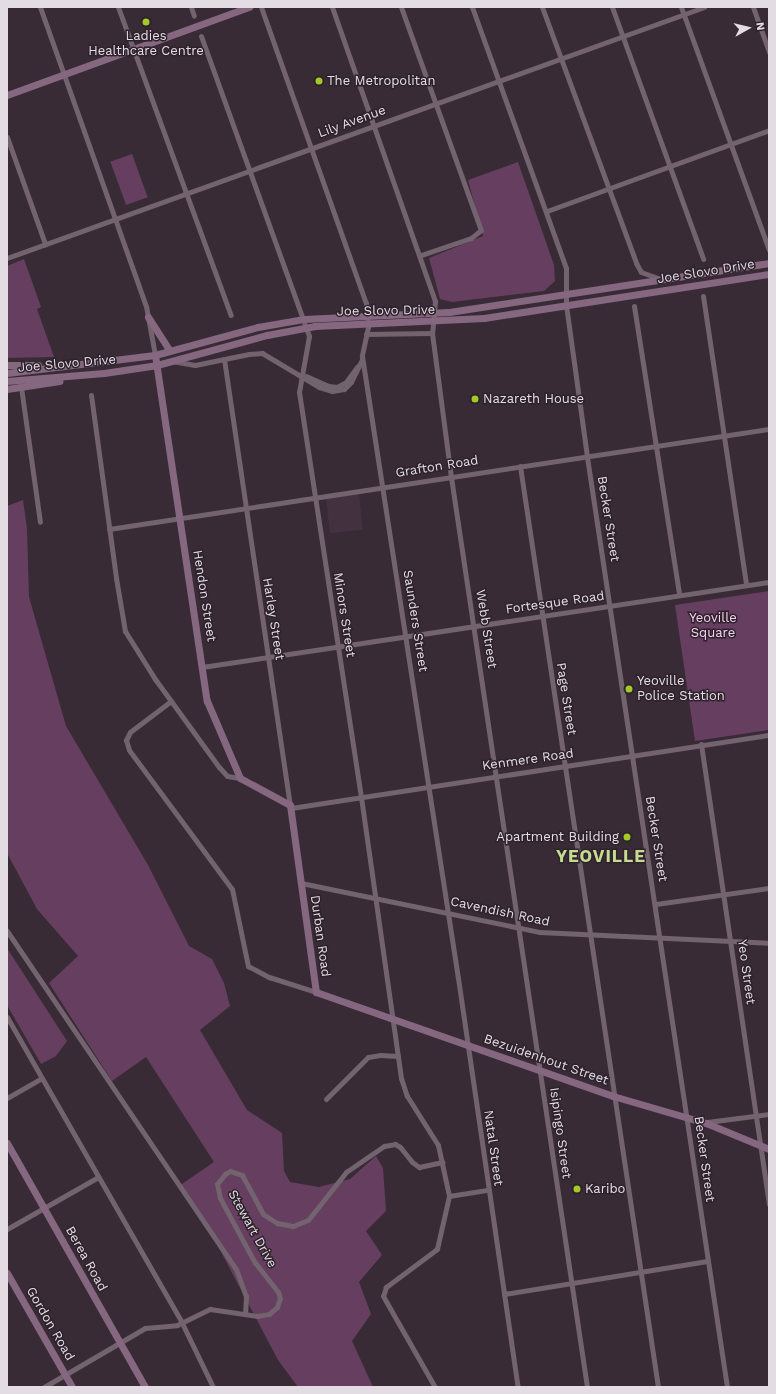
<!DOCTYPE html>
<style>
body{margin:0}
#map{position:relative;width:776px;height:1394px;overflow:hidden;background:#382b36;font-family:"Work Sans",sans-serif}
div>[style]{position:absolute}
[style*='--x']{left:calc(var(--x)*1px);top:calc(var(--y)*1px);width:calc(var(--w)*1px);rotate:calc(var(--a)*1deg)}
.built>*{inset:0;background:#443140;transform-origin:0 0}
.green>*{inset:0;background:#663e5f;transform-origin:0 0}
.street>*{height:5px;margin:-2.5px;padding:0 2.5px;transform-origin:2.5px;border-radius:2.5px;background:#72636f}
.secondary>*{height:7px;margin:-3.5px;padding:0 3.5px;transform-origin:3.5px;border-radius:3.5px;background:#856780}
.dots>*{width:11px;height:11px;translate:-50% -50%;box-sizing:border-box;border:2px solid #2e222c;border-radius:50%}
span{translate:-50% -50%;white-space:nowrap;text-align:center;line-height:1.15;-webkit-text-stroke:3px #2e222c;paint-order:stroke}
.poi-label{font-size:13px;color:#e4dce3}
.left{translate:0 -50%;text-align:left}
.right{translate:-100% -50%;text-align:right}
.street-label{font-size:13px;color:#e4dce3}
.park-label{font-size:13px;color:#fad0f2}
.district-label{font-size:17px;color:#c4db91;font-weight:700;letter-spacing:1px}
.frame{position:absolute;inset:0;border:8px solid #e4dce3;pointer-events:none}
.north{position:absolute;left:728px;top:8px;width:40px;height:40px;-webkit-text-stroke:3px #2e222c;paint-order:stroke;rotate:82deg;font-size:11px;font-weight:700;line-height:16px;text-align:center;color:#e4dce3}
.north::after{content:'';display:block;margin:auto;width:14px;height:18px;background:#e4dce3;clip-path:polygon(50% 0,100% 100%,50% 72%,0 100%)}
</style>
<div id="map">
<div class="built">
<i style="left:359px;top:494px;width:36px;height:33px;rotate:84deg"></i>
</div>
<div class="green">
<i style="left:132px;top:154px;width:46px;height:23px;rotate:70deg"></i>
<i style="clip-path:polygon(518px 162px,554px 265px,555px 281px,544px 291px,452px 302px,440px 299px,429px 258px,483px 236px,468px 180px)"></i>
<i style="clip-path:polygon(24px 259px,41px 307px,37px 309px,54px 357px,7px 358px,7px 266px)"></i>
<i style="clip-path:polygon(23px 500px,27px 529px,29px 597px,66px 726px,148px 865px,189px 946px,212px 959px,224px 983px,230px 1006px,200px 1030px,247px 1110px,282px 1133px,284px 1171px,290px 1182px,319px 1187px,350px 1179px,376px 1156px,383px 1168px,386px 1211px,366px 1231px,382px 1255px,359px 1282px,371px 1314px,352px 1341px,373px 1387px,298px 1387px,278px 1360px,201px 1214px,179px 1186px,214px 1162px,146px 1057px,112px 1081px,49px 983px,78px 956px,37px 909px,7px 853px,7px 506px)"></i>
<i style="clip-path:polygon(769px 591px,769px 730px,695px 741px,675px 605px)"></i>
<i style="clip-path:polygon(7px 948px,67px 1041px,56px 1056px,41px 1064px,7px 1005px)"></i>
</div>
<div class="street">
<i style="--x:40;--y:7;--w:317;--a:70.5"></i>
<i style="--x:146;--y:306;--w:50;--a:79.6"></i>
<i style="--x:118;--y:7;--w:328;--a:69.9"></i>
<i style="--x:191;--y:7;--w:9;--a:72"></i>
<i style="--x:261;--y:7;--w:314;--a:70.5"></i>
<i style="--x:366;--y:303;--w:24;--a:85"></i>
<i style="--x:368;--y:327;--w:30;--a:102"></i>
<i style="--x:362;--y:356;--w:629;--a:81.23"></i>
<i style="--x:458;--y:978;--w:413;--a:81.7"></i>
<i style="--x:332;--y:7;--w:312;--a:70.7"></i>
<i style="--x:435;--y:301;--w:32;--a:95"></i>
<i style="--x:432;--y:333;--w:145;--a:82.5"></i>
<i style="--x:451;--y:477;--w:920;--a:81.5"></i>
<i style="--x:401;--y:7;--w:237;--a:70.3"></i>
<i style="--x:481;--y:230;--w:13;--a:141"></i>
<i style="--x:471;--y:238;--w:53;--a:161.2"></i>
<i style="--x:472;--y:7;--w:277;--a:70.2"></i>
<i style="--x:566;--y:268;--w:37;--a:90"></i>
<i style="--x:566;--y:305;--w:153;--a:82.1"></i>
<i style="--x:587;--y:457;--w:940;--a:81.44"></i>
<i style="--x:542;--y:7;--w:273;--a:69.8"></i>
<i style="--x:636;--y:263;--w:10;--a:61"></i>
<i style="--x:641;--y:272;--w:20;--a:20"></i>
<i style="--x:612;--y:7;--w:268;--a:70.1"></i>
<i style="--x:681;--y:7;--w:258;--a:70.1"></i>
<i style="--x:753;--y:7;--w:48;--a:70.4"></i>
<i style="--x:201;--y:36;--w:319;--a:70.2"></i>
<i style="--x:309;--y:336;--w:57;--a:100.1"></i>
<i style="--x:299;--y:392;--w:410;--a:81.3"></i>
<i style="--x:361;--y:797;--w:284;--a:81.9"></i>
<i style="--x:401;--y:1078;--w:19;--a:72"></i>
<i style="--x:407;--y:1096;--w:58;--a:57.7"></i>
<i style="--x:438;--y:1145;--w:52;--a:77.8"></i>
<i style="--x:449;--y:1196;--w:54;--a:102.8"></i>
<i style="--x:437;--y:1249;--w:64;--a:143.3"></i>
<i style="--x:386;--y:1287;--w:9;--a:108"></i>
<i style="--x:383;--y:1296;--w:105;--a:60.3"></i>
<i style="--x:7;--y:137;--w:114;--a:70.4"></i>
<i style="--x:547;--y:211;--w:236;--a:-20"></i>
<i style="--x:7;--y:258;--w:741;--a:-19.8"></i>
<i style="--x:703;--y:296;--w:292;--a:81.5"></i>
<i style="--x:634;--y:306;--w:292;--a:81.1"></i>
<i style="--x:366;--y:334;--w:66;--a:-0.9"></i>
<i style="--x:224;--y:359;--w:451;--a:81.6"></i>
<i style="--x:172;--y:361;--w:23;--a:10"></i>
<i style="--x:195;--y:365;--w:55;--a:-11.5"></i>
<i style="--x:249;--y:354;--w:13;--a:-4"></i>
<i style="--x:262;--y:353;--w:66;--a:30.8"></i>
<i style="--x:319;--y:387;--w:14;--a:17"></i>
<i style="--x:332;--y:391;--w:12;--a:-9"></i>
<i style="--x:344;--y:389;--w:10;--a:-45"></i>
<i style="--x:351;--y:382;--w:25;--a:-64"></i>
<i style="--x:306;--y:376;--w:24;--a:24"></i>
<i style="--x:328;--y:386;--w:9;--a:6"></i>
<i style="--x:337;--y:387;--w:10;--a:-29"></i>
<i style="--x:346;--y:382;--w:19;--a:-54"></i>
<i style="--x:21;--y:387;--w:136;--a:82"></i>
<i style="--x:91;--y:395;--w:185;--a:82.2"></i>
<i style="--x:116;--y:578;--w:54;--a:80.4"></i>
<i style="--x:125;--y:631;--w:57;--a:58"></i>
<i style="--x:155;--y:679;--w:109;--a:54"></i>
<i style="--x:219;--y:767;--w:12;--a:48"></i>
<i style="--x:227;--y:776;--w:13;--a:9"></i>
<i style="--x:520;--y:466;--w:931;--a:81.48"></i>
<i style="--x:109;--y:529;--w:668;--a:-8.62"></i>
<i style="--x:202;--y:667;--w:573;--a:-8.53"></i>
<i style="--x:171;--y:701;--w:51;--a:142.9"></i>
<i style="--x:130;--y:732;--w:9;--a:117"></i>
<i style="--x:126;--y:740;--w:10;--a:73"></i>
<i style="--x:129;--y:750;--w:173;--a:53.5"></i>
<i style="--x:232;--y:889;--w:79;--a:78.3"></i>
<i style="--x:248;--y:966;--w:24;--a:28"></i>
<i style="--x:269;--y:977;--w:49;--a:17.7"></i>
<i style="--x:701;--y:744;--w:465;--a:81.6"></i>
<i style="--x:291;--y:808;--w:484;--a:-8.7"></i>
<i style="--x:301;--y:883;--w:243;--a:11.6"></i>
<i style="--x:539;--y:932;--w:230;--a:2.7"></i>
<i style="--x:656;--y:904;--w:114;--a:-8.1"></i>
<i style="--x:7;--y:931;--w:408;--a:55.9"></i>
<i style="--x:236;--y:1269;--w:29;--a:70"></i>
<i style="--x:246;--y:1296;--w:17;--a:93"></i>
<i style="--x:7;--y:1017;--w:353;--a:60.2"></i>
<i style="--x:182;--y:1323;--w:71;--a:64.2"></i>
<i style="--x:7;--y:1098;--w:40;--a:-29.7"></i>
<i style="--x:326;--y:1099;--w:59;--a:-45"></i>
<i style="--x:368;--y:1057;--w:12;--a:-9"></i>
<i style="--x:380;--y:1055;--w:18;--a:3"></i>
<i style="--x:707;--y:1122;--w:63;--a:-7.4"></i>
<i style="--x:449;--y:1196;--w:39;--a:-9"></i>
<i style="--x:7;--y:1229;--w:105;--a:-29.7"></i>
<i style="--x:504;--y:1294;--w:206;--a:-9.2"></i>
<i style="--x:44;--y:1387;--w:117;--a:-30.3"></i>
<i style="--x:145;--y:1328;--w:32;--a:-5"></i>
<i style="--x:177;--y:1325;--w:37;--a:-26"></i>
<i style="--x:210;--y:1309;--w:48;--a:8.5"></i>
<i style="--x:257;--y:1316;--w:12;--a:-9"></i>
<i style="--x:269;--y:1314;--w:11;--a:-41"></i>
<i style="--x:277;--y:1307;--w:9;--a:-72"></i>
<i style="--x:280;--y:1298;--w:6;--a:-108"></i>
<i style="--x:278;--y:1292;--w:37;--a:-128"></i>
<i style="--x:255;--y:1263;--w:74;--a:-118.3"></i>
<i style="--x:220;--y:1198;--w:14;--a:-102"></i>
<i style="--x:217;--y:1184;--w:13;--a:-51"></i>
<i style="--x:225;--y:1174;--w:6;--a:-31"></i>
<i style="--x:230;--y:1171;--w:13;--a:18"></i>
<i style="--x:242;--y:1175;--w:44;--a:61.7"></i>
<i style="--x:263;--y:1214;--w:17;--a:33"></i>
<i style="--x:277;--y:1223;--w:16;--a:11"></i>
<i style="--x:293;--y:1226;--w:16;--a:-22"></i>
<i style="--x:308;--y:1220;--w:61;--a:-51.6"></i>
<i style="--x:346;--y:1172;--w:46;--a:-34.4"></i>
<i style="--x:384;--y:1146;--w:11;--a:-10"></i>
<i style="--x:395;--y:1144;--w:6;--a:31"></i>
<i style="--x:400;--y:1147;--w:19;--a:51"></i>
<i style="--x:412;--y:1162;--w:9;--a:36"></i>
<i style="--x:419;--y:1167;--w:24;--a:-12"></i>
</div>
<div class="secondary">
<i style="--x:7;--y:95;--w:258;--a:-20"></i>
<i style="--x:148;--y:317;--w:40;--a:57.1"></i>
<i style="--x:155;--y:355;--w:350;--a:81.5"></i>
<i style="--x:207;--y:701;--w:84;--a:66.8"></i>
<i style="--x:240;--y:778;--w:57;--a:28.4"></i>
<i style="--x:290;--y:805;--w:189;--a:82.1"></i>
<i style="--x:316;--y:992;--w:315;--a:19.3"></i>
<i style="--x:613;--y:1096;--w:97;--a:16.2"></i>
<i style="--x:706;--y:1123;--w:68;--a:22.4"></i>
<i style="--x:7;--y:365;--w:31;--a:0"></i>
<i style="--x:7;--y:373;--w:149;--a:-6.9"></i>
<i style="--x:155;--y:355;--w:107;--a:-15.2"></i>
<i style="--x:258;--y:327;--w:47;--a:-9.9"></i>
<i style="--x:304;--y:319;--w:145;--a:-2.8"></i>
<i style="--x:449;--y:312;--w:324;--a:-8.7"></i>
<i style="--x:7;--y:381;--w:97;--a:-4.7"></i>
<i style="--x:104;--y:373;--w:54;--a:-8.6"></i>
<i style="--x:157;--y:365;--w:114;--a:-15.3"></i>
<i style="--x:267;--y:335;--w:49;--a:-10.6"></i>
<i style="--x:315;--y:326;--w:169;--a:-2.7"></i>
<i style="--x:484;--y:318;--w:288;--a:-8.8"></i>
<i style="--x:7;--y:389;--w:53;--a:-8.7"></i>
<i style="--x:7;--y:1143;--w:280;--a:60.5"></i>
<i style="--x:7;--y:1273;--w:131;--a:60.3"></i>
</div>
<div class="dots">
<i style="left:146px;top:22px;background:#a3c926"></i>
<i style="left:319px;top:81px;background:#a3c926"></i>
<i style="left:475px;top:399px;background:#a3c926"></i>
<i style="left:629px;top:689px;background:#a3c926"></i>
<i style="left:627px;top:837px;background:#a3c926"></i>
<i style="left:577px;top:1189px;background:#a3c926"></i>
</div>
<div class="poi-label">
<span style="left:146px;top:44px">Ladies<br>Healthcare Centre</span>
<span class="left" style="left:327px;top:81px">The Metropolitan</span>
<span class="left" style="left:483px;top:399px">Nazareth House</span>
<span class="left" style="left:637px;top:689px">Yeoville<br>Police Station</span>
<span class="right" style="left:619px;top:837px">Apartment Building</span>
<span class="left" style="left:585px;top:1189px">Karibo</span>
</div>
<div class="street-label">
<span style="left:352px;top:122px;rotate:-20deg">Lily Avenue</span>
<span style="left:706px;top:272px;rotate:-9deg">Joe Slovo Drive</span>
<span style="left:386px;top:311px;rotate:-1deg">Joe Slovo Drive</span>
<span style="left:67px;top:364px;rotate:-5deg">Joe Slovo Drive</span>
<span style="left:437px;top:467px;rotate:-9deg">Grafton Road</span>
<span style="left:608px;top:519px;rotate:81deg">Becker Street</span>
<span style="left:204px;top:596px;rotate:81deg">Hendon Street</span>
<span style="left:555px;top:603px;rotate:-8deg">Fortesque Road</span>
<span style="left:344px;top:615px;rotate:81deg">Minors Street</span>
<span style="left:273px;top:619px;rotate:81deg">Harley Street</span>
<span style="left:415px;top:621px;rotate:81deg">Saunders Street</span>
<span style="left:486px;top:629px;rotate:81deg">Webb Street</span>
<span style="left:566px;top:699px;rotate:81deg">Page Street</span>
<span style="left:528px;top:760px;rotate:-8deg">Kenmere Road</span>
<span style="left:656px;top:839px;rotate:81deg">Becker Street</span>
<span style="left:500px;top:912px;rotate:12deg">Cavendish Road</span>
<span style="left:320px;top:936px;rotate:82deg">Durban Road</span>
<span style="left:746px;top:972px;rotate:82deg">Yeo Street</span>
<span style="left:546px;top:1060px;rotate:19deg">Bezuidenhout Street</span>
<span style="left:560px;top:1133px;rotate:82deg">Isipingo Street</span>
<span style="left:493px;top:1148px;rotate:82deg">Natal Street</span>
<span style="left:704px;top:1159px;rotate:82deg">Becker Street</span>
<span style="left:252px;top:1229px;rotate:61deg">Stewart Drive</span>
<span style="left:86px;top:1259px;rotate:61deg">Berea Road</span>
<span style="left:50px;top:1324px;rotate:60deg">Gordon Road</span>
</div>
<div class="park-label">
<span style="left:713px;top:626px">Yeoville<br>Square</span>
</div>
<div class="district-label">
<span style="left:601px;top:857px">YEOVILLE</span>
</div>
<div class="frame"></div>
<div class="north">N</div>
</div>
